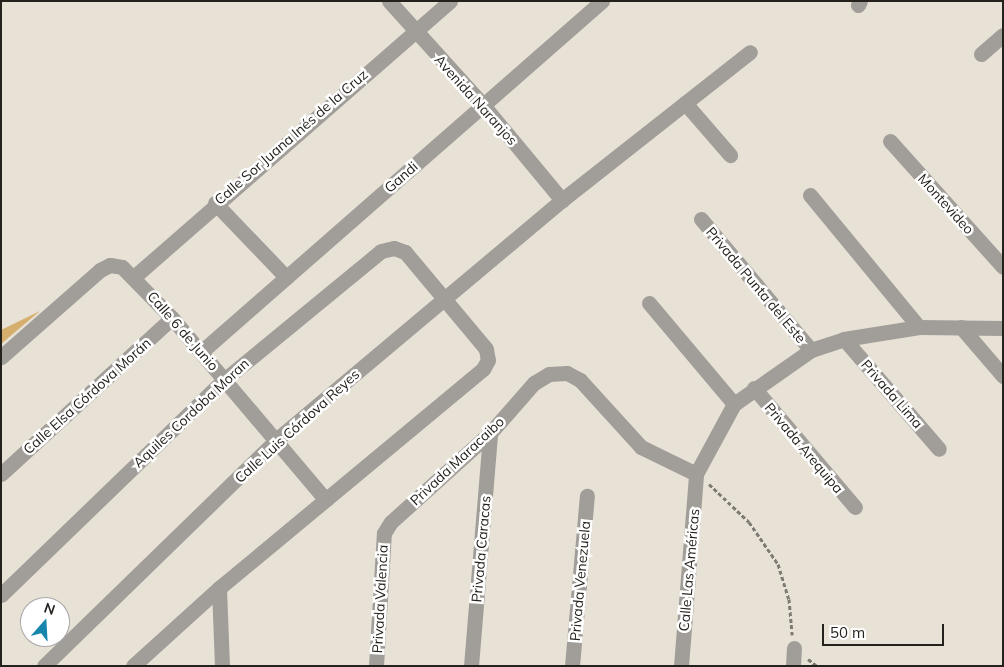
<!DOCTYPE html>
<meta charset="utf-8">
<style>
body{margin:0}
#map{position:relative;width:1004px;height:667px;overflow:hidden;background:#e8e1d6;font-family:Mulish,sans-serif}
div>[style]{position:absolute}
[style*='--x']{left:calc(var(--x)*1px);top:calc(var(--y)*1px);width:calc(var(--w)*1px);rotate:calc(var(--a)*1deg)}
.green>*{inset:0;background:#d6ae6e}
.path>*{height:3px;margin-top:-1.5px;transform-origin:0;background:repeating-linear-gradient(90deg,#7f7a73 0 4px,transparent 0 6.5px)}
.minor>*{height:15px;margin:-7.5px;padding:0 7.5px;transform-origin:7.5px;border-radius:7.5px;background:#a19e99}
span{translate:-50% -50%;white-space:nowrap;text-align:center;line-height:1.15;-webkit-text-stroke:5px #fff;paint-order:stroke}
.street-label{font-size:14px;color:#24211d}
.frame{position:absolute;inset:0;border:2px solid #24211d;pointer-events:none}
.north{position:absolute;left:20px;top:597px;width:50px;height:50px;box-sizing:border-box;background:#fff;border:1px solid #a7a6a5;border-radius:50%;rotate:19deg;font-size:14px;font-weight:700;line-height:20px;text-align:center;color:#24211d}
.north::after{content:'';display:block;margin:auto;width:18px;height:22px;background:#1686ad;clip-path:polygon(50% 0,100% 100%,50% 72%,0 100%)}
.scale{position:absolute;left:822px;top:624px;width:122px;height:22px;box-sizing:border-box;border:2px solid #24211d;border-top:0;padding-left:6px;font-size:15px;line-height:18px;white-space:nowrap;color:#24211d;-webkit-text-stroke:4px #fff;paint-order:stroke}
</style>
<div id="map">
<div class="green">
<i style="clip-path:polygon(40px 311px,1px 344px,1px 330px)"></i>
</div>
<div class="path">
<i style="--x:709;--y:484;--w:55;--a:43.5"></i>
<i style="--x:749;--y:522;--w:51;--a:55.4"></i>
<i style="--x:778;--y:564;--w:37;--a:73"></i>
<i style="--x:789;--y:599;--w:36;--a:85"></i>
<i style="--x:808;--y:659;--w:11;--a:38"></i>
</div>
<div class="minor">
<i style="--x:389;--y:1;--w:140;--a:47.9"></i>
<i style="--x:483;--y:105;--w:124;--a:50.3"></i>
<i style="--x:858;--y:5;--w:4;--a:-63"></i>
<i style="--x:981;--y:54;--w:29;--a:-41"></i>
<i style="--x:685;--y:103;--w:69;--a:49.1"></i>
<i style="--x:890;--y:141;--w:169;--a:48.1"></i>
<i style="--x:810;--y:195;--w:171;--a:50.5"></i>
<i style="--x:215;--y:203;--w:103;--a:46.2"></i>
<i style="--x:701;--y:219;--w:171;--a:50"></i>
<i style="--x:135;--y:276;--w:418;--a:-41.1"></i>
<i style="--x:649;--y:303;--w:132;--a:49.9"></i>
<i style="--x:961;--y:327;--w:65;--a:49.4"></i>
<i style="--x:844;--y:339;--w:145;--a:49.2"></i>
<i style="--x:201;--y:352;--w:533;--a:-41.2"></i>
<i style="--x:1;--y:357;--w:132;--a:-41.3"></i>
<i style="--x:100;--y:270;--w:11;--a:-27"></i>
<i style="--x:110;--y:265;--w:12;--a:9"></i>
<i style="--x:122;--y:267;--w:71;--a:45.6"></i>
<i style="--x:172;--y:318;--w:238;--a:49.8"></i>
<i style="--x:754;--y:388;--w:156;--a:49.7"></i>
<i style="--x:1;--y:474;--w:231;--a:-42.4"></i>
<i style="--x:219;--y:588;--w:78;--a:87.8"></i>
<i style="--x:1;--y:595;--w:310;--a:-44"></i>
<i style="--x:224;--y:380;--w:203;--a:-39.4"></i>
<i style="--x:381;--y:251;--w:13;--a:-13"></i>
<i style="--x:394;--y:248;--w:12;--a:20"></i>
<i style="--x:405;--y:252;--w:126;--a:50.1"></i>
<i style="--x:486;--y:349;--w:11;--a:80"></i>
<i style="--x:488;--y:360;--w:10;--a:119"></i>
<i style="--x:483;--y:369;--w:343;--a:140.3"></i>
<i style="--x:219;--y:588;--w:116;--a:137.8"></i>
<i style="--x:44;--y:666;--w:324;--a:-44.2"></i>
<i style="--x:276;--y:440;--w:373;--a:-40"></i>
<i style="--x:562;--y:200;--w:239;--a:-38.2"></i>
<i style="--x:376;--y:666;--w:133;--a:-86.6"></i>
<i style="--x:384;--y:533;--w:13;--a:-58"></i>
<i style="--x:391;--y:522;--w:133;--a:-42"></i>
<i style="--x:490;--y:433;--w:67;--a:-48.7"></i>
<i style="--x:534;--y:383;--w:17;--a:-31"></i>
<i style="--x:549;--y:374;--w:18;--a:-3"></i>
<i style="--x:567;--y:373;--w:15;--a:28"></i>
<i style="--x:580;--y:380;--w:91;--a:47.7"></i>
<i style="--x:641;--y:447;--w:61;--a:26.1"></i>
<i style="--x:471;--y:666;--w:234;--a:-85.3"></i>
<i style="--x:572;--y:666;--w:171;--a:-85"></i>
<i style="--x:681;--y:666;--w:193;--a:-85.5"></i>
<i style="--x:696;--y:474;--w:80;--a:-61.5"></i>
<i style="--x:734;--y:404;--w:94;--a:-35"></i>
<i style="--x:811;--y:350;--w:35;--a:-18"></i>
<i style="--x:844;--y:339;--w:76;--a:-9.1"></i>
<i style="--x:919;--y:327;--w:84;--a:0.7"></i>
<i style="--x:793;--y:666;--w:18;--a:-87"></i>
</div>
<div class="street-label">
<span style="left:476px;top:100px;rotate:48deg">Avenida Naranjos</span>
<span style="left:291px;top:137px;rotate:-41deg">Calle Sor Juana Inés de la Cruz</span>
<span style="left:401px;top:177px;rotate:-41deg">Gandi</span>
<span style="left:946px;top:204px;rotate:48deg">Montevideo</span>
<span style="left:756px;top:285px;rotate:50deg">Privada Punta del Este</span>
<span style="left:183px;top:331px;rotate:49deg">Calle 6 de Junio</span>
<span style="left:892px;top:394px;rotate:49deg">Privada Lima</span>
<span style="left:87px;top:396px;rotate:-42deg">Calle Elsa Córdova Morán</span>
<span style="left:191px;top:413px;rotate:-43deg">Aquiles Cordoba Moran</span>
<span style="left:297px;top:426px;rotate:-42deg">Calle Luis Córdova Reyes</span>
<span style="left:804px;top:448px;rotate:50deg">Privada Arequipa</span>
<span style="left:457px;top:461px;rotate:-43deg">Privada Maracaibo</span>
<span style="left:481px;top:549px;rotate:-85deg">Privada Caracas</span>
<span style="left:689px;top:570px;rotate:-85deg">Calle Las Américas</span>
<span style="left:580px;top:581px;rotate:-85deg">Privada Venezuela</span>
<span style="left:380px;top:599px;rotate:-87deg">Privada Valencia</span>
</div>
<div class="frame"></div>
<div class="north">N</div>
<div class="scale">50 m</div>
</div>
